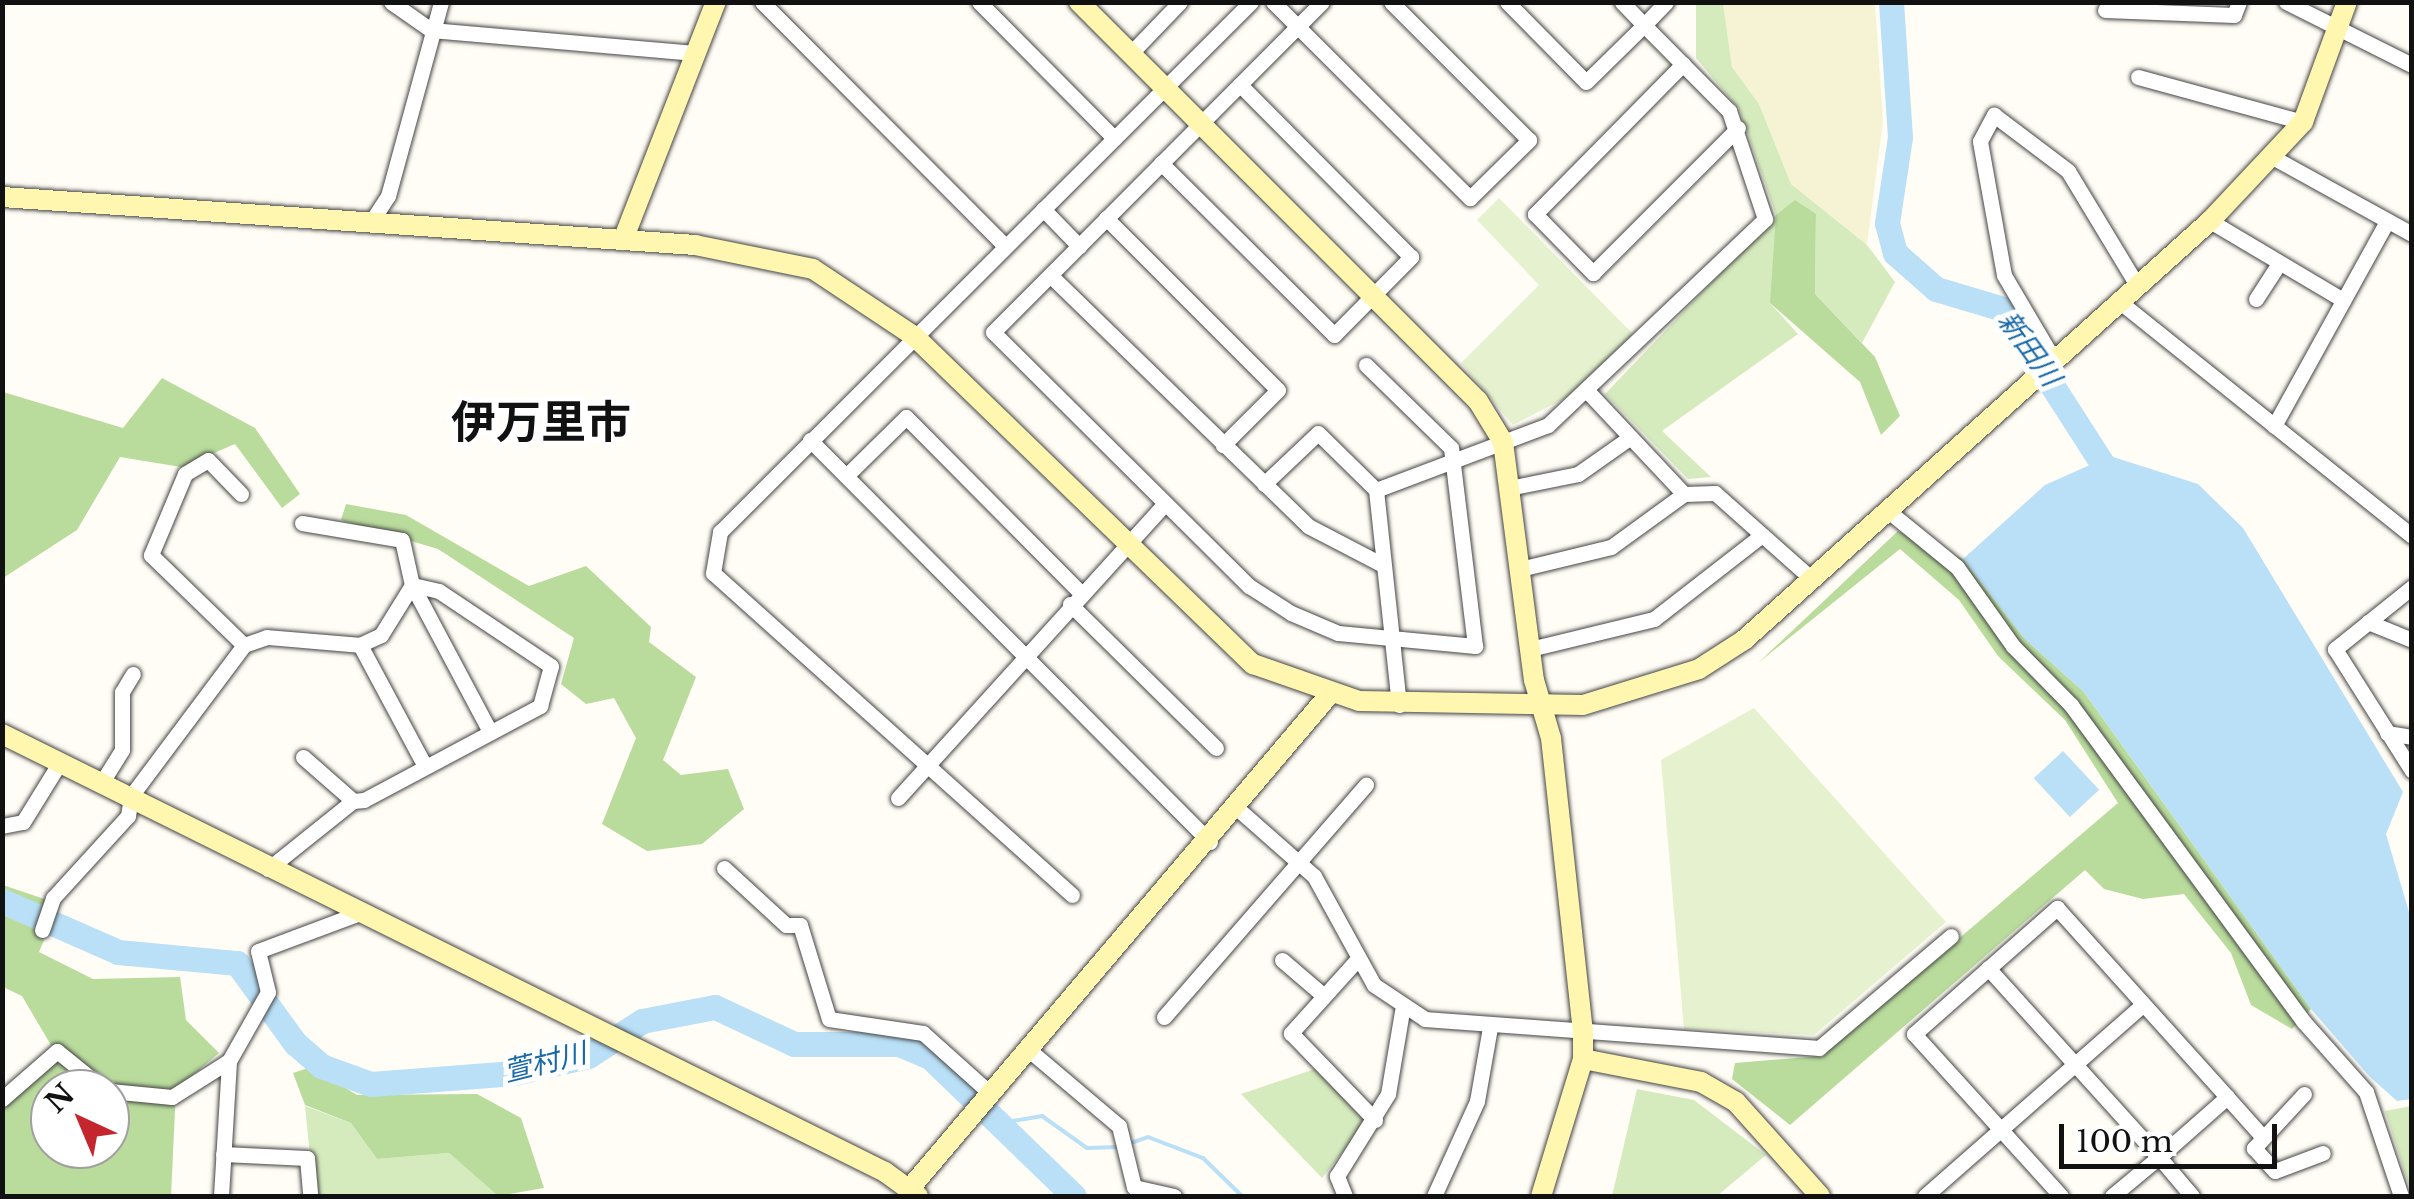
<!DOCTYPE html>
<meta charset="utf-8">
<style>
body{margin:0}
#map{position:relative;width:2414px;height:1199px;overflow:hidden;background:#fffdf5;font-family:"Libre Baskerville","Noto Sans JP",serif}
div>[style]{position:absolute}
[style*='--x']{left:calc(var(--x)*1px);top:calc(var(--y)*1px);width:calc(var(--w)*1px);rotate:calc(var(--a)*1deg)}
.farmland>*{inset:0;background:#f6f3d4}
.green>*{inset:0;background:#d5ebbd}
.forest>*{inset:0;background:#b9dc9c}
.pitch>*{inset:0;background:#e6f2cf}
.water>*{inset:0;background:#b9e0f7;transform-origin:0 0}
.stream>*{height:4px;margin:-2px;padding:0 2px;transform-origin:2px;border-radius:2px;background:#b9e0f7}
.river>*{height:25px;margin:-12.5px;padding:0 12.5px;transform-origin:12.5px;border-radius:12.5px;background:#b9e0f7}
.roads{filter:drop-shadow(0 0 2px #444) drop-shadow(0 0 2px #444)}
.street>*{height:15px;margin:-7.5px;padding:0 7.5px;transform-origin:7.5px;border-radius:7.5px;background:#fff}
.secondary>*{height:20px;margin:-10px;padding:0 10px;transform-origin:10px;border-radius:10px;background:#fff6b0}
span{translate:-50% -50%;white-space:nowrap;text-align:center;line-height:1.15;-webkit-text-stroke:10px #fff;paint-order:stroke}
.water-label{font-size:28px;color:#1768a6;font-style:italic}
.town-label{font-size:45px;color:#111;font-weight:700}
.frame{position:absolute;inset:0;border:5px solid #111;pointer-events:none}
.north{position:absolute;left:30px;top:1069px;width:100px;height:100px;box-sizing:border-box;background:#fff;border:2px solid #a0a0a0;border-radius:50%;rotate:316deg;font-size:28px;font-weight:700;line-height:40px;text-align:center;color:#111}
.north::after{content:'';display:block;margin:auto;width:35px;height:45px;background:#c4262e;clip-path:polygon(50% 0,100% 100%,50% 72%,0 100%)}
.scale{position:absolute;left:2059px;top:1124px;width:218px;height:45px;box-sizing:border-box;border:5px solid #111;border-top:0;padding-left:12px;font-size:30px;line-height:35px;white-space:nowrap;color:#111;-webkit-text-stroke:8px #fff;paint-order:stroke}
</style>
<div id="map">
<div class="farmland">
<i style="clip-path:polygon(1723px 3px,1875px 3px,1883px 121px,1867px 245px,1791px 184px,1759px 104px,1732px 67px)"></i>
</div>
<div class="green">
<i style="clip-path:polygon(1696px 3px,1723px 3px,1732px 67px,1759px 104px,1791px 184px,1867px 245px,1895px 282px,1862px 343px,1815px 294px,1816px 214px,1770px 303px,1798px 334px,1662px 431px,1711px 477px,1688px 479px,1605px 394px,1776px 215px,1739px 109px,1696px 58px)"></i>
<i style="clip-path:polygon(1315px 1069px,1366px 1122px,1322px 1178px,1241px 1094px)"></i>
<i style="clip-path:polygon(1637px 1089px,1694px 1100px,1766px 1155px,1717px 1196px,1612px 1196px)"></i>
<i style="clip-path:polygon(305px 1106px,351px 1123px,377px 1159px,449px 1153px,498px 1196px,314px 1196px)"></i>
<i style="clip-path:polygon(2411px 1106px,2412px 1106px,2411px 1192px,2385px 1111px)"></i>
</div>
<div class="forest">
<i style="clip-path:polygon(1795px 200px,1816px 214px,1815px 294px,1875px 357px,1900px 416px,1881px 435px,1860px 382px,1770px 303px,1776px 215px)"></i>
<i style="clip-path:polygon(162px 378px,255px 428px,300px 494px,282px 508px,235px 444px,181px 467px,120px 457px,77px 530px,3px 578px,3px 392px,123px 428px)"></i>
<i style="clip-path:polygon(346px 504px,406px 515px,529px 586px,586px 566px,651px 627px,649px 642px,696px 677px,663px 760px,681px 775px,728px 769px,744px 809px,702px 844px,647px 851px,602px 824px,636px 738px,614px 698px,586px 704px,561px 684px,574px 638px,438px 549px,341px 520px)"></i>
<i style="clip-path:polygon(1898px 531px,1963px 559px,2024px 638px,2084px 692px,2311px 1009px,2292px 1029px,2251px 1005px,2231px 953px,2184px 894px,2143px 899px,2104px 889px,2085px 870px,1790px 1125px,1732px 1079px,1735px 1063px,1821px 1056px,2118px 803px,2065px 720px,1998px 656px,1959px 600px,1900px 549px,1758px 663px)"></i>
<i style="clip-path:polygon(evenodd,3px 885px,59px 904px,39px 952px,93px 979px,180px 977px,186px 1020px,219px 1053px,176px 1089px,171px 1196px,3px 1196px,2px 1109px,58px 1057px,22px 996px,3px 987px,3px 885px,50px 1089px,110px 1089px,110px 1149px,50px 1149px,50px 1089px)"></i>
<i style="clip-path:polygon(311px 1067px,357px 1095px,477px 1094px,521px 1118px,544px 1188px,498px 1196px,449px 1153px,377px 1159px,351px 1123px,305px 1105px,293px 1073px)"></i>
</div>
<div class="pitch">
<i style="clip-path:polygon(1499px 198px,1635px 336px,1579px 391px,1513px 425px,1461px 363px,1539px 285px,1477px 220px)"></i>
<i style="clip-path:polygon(1754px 708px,1946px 922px,1814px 1035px,1684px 1029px,1661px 760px)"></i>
</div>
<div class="water">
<i style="clip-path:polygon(2110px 456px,2198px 484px,2243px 528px,2403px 792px,2386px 834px,2411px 919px,2411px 1099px,2397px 1101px,2370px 1077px,2311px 1009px,2084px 692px,2024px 638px,1963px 559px,2045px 485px)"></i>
<i style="left:2063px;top:751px;width:53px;height:40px;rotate:47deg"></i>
</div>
<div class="stream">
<i style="--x:1001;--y:1123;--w:42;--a:-9.7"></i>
<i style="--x:1042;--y:1116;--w:55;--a:35.4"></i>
<i style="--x:1087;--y:1148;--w:32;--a:-2"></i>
<i style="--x:1128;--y:1144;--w:21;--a:-19"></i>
<i style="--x:1148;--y:1137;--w:59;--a:20.9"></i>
<i style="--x:1203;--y:1158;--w:54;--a:44.3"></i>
</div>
<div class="river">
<i style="--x:1891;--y:2;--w:135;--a:86.2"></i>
<i style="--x:1900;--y:137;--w:87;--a:98.6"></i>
<i style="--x:1887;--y:223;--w:31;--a:75"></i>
<i style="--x:1895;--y:253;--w:55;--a:41.3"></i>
<i style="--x:1936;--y:289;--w:70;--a:16.6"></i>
<i style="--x:2003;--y:309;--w:209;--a:57.3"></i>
<i style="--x:2;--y:901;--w:127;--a:23.7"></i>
<i style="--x:118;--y:952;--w:120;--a:5.3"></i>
<i style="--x:237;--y:963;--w:99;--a:54.1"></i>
<i style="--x:295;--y:1043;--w:35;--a:41"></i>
<i style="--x:321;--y:1066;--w:53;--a:19.8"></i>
<i style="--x:371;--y:1084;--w:143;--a:-4.4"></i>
<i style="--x:514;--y:1073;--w:76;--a:-12.9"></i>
<i style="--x:588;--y:1056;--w:64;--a:-32.9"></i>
<i style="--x:642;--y:1021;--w:74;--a:-10.9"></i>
<i style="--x:715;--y:1007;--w:87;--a:25.1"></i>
<i style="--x:794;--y:1044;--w:105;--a:0"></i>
<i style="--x:899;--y:1044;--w:34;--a:23"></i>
<i style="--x:930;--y:1057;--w:200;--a:44"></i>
</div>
<div class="roads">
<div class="street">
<i style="--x:391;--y:2;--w:49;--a:35"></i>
<i style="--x:431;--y:30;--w:265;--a:5"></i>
<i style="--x:762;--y:2;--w:344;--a:45.1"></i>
<i style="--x:979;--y:2;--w:192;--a:45.2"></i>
<i style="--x:1273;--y:2;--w:278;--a:44.9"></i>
<i style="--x:1470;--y:198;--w:83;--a:-44.5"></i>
<i style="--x:1529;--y:140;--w:195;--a:-135"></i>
<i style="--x:1322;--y:2;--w:466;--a:134.9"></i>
<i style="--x:993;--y:332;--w:361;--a:44.8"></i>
<i style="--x:1249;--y:586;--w:50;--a:32.7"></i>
<i style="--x:1291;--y:613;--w:51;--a:23.1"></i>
<i style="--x:1338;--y:633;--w:138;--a:5.4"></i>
<i style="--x:1475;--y:646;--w:199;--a:-96.9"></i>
<i style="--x:1451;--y:448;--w:119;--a:-135.7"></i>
<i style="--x:1507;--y:2;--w:112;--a:45.4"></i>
<i style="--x:1586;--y:82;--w:81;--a:-44.5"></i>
<i style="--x:1644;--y:25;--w:32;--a:-134"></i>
<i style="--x:2286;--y:2;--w:141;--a:26.6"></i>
<i style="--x:2105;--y:10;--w:129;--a:2.2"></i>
<i style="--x:2234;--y:15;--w:14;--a:-69"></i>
<i style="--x:1130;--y:54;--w:72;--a:-46.1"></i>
<i style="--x:1683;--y:64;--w:211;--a:134.6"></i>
<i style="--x:1535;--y:214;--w:83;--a:45.5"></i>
<i style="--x:1593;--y:273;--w:205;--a:-45"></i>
<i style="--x:2138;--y:77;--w:171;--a:15.3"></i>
<i style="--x:2276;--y:159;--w:155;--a:28.9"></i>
<i style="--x:1161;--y:163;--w:244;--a:44.8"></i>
<i style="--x:1334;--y:335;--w:110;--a:-45.4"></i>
<i style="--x:1411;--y:257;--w:243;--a:-134.8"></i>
<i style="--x:1043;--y:209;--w:52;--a:45.8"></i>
<i style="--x:1106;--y:218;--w:243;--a:45"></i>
<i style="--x:1278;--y:390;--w:78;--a:135"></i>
<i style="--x:2210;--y:221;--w:155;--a:30.7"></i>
<i style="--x:371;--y:222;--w:31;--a:-57"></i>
<i style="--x:388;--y:196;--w:201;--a:-74.7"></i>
<i style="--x:1050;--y:275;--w:360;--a:44.2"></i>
<i style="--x:1308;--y:526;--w:82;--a:27.5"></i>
<i style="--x:2256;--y:299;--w:40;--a:-57.1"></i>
<i style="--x:2120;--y:302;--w:374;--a:38.7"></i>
<i style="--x:2054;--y:360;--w:99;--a:-120.5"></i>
<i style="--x:2004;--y:275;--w:136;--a:-100.2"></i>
<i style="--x:1980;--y:141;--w:30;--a:-62"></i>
<i style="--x:1994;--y:115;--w:93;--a:37.1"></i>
<i style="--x:2068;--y:171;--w:133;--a:58.8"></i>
<i style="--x:1590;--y:394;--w:137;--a:46.8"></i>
<i style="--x:2274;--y:426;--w:234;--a:-61.1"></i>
<i style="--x:810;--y:440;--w:567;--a:45.14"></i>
<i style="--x:846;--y:476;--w:84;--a:-44.5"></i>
<i style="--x:906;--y:417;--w:248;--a:45.2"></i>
<i style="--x:1264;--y:484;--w:74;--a:-43.4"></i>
<i style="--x:1318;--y:433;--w:81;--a:44.5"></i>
<i style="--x:1509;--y:488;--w:70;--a:-11.5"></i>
<i style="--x:1578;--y:474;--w:62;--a:-35.2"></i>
<i style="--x:241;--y:494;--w:47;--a:-134.1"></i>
<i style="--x:208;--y:460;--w:27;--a:149"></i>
<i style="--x:185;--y:474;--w:88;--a:112.8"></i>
<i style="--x:151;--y:555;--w:129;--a:44.1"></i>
<i style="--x:1887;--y:510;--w:90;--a:39.2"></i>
<i style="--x:1957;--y:567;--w:97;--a:54.7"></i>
<i style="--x:2013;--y:646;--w:83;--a:45.5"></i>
<i style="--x:2071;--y:705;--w:392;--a:53.7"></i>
<i style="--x:2303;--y:1021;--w:95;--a:48.4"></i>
<i style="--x:2366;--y:1092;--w:110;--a:71.4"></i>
<i style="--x:302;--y:523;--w:101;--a:9.6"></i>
<i style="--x:402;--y:540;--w:46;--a:77.5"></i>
<i style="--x:412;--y:585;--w:59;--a:121.8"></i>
<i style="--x:381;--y:635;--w:23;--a:155"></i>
<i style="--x:1520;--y:569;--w:94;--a:-13.6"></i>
<i style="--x:1611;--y:547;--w:90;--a:-36"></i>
<i style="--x:1684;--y:494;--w:31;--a:-2"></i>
<i style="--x:1715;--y:493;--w:130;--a:41.6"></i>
<i style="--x:2412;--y:587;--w:99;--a:141.2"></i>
<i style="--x:2335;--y:649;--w:144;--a:57.7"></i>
<i style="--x:1070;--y:604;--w:205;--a:44.6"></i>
<i style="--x:2368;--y:622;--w:48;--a:22.2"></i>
<i style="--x:1530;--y:649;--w:128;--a:-13.6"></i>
<i style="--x:1654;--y:619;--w:137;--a:-37.9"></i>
<i style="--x:1399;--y:705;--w:216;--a:-96.1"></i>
<i style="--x:1376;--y:490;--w:184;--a:-20.7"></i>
<i style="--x:1548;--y:425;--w:299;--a:-43.5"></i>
<i style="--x:1765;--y:219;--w:114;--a:-108.4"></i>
<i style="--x:1729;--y:111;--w:121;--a:-134.7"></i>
<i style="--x:1644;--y:25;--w:32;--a:-46"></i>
<i style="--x:2387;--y:733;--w:25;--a:9"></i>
<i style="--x:303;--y:757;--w:67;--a:41.3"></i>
<i style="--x:102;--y:782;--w:38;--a:-58"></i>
<i style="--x:122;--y:750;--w:58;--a:-90"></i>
<i style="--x:122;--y:692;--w:21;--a:-59"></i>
<i style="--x:898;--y:798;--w:397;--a:-47.8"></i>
<i style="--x:1238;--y:809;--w:101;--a:41.4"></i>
<i style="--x:1314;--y:876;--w:124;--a:61.2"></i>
<i style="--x:1374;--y:985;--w:61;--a:33.7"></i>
<i style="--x:1425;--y:1019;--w:395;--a:4.2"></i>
<i style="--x:1819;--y:1048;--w:173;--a:-40.3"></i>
<i style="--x:2;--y:826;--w:21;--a:-11"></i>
<i style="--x:23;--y:822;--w:70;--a:-58.3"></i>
<i style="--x:724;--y:868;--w:84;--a:42.6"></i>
<i style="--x:786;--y:925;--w:14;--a:0"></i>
<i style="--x:800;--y:925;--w:98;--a:72.9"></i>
<i style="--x:829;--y:1019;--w:95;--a:8.5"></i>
<i style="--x:923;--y:1033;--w:91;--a:41.9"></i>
<i style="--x:268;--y:869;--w:109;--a:-38.7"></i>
<i style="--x:353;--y:801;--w:11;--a:-5"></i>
<i style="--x:364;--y:800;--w:200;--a:-28.1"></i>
<i style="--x:540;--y:706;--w:41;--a:-74.6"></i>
<i style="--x:551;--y:666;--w:135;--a:-146.2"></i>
<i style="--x:439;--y:591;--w:28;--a:-167"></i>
<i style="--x:412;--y:585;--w:166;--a:62"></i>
<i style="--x:1072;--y:895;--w:482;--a:-138.1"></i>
<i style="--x:713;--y:573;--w:42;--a:-80.3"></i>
<i style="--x:720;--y:532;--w:750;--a:-44.95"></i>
<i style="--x:42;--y:930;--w:34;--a:-71"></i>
<i style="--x:53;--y:898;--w:111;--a:-47.6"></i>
<i style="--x:128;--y:816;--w:20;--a:-81"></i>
<i style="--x:131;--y:796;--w:189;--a:-53.2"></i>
<i style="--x:244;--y:645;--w:24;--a:-19"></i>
<i style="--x:267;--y:637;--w:93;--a:4.9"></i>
<i style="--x:360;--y:645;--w:137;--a:61.8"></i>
<i style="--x:1282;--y:960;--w:55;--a:40.6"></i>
<i style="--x:1355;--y:962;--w:96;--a:132"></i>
<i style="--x:1291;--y:1033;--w:121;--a:46"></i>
<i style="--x:1988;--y:968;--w:255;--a:47.9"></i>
<i style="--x:2159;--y:1157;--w:91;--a:-41.4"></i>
<i style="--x:2227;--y:1097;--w:50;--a:48.3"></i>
<i style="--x:1164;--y:1017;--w:308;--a:-49"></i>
<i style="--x:1029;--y:1050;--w:118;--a:40.2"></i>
<i style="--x:1119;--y:1126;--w:63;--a:76.2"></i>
<i style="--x:1134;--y:1187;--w:41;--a:12.7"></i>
<i style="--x:110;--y:1091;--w:62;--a:5.5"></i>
<i style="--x:172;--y:1097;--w:67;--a:-32.3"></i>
<i style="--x:2304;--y:1094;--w:74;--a:132.8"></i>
<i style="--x:2254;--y:1148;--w:31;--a:48"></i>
<i style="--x:2275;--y:1171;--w:51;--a:-20.6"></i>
<i style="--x:2;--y:1099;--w:73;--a:-41.1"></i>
<i style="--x:57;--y:1051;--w:60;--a:39"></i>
<i style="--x:223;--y:1154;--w:84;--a:2.7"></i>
<i style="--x:307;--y:1158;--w:38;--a:85"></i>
<i style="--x:221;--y:1196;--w:135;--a:-86.6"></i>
<i style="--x:229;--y:1061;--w:79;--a:-60.5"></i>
<i style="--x:268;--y:992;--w:42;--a:-103.7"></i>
<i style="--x:258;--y:951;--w:106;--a:-20.5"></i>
<i style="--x:1345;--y:1196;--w:22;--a:-112"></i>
<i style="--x:1337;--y:1176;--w:97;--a:-58.1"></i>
<i style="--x:1388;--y:1094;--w:84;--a:-80.4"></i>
<i style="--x:1434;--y:1196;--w:104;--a:-65.6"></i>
<i style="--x:1477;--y:1101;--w:75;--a:-80"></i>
<i style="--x:1925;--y:1196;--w:288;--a:-41.3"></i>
<i style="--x:2061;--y:1196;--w:219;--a:-132.2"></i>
<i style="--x:1914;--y:1034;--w:191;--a:-41.4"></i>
<i style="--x:2057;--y:908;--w:254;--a:48"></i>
<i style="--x:2112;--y:1196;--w:61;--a:-39.7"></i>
<i style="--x:2159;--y:1157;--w:51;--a:49.8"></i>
</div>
<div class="secondary">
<i style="--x:1079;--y:2;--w:564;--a:45"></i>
<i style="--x:1478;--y:401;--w:48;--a:58.6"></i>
<i style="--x:1503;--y:442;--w:240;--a:82.6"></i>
<i style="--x:1534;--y:680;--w:60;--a:73.7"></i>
<i style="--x:1551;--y:738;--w:295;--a:83.8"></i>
<i style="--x:1583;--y:1031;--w:28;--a:90"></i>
<i style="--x:1583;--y:1059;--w:143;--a:107"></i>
<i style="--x:2;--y:197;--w:695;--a:3.96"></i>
<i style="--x:695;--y:245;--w:120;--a:11.5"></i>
<i style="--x:813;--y:269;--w:121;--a:33.6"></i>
<i style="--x:914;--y:336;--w:472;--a:44.1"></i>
<i style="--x:1253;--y:664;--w:112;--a:19.2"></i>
<i style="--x:1359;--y:701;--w:224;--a:1"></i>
<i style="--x:1583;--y:705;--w:121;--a:-17.2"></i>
<i style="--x:1699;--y:669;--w:54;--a:-32.8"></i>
<i style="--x:1744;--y:640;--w:627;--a:-41.96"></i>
<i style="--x:2210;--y:221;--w:136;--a:-46.8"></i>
<i style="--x:2303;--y:122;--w:128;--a:-69.9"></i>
<i style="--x:623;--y:240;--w:256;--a:-68.7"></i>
<i style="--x:2;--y:734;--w:986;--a:26.38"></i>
<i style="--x:885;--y:1172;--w:41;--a:36"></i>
<i style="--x:1583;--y:1059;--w:120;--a:11"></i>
<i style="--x:1701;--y:1082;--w:40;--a:29.7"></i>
<i style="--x:1736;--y:1102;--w:126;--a:48.2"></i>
<i style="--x:911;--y:1187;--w:646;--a:-49.65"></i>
</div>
</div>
<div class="water-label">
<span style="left:2029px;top:349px;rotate:54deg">新田川</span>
<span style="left:545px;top:1063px;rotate:-14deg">萱村川</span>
</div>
<div class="town-label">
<span style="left:541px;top:423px">伊万里市</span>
</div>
<div class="frame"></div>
<div class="north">N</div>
<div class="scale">100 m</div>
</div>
